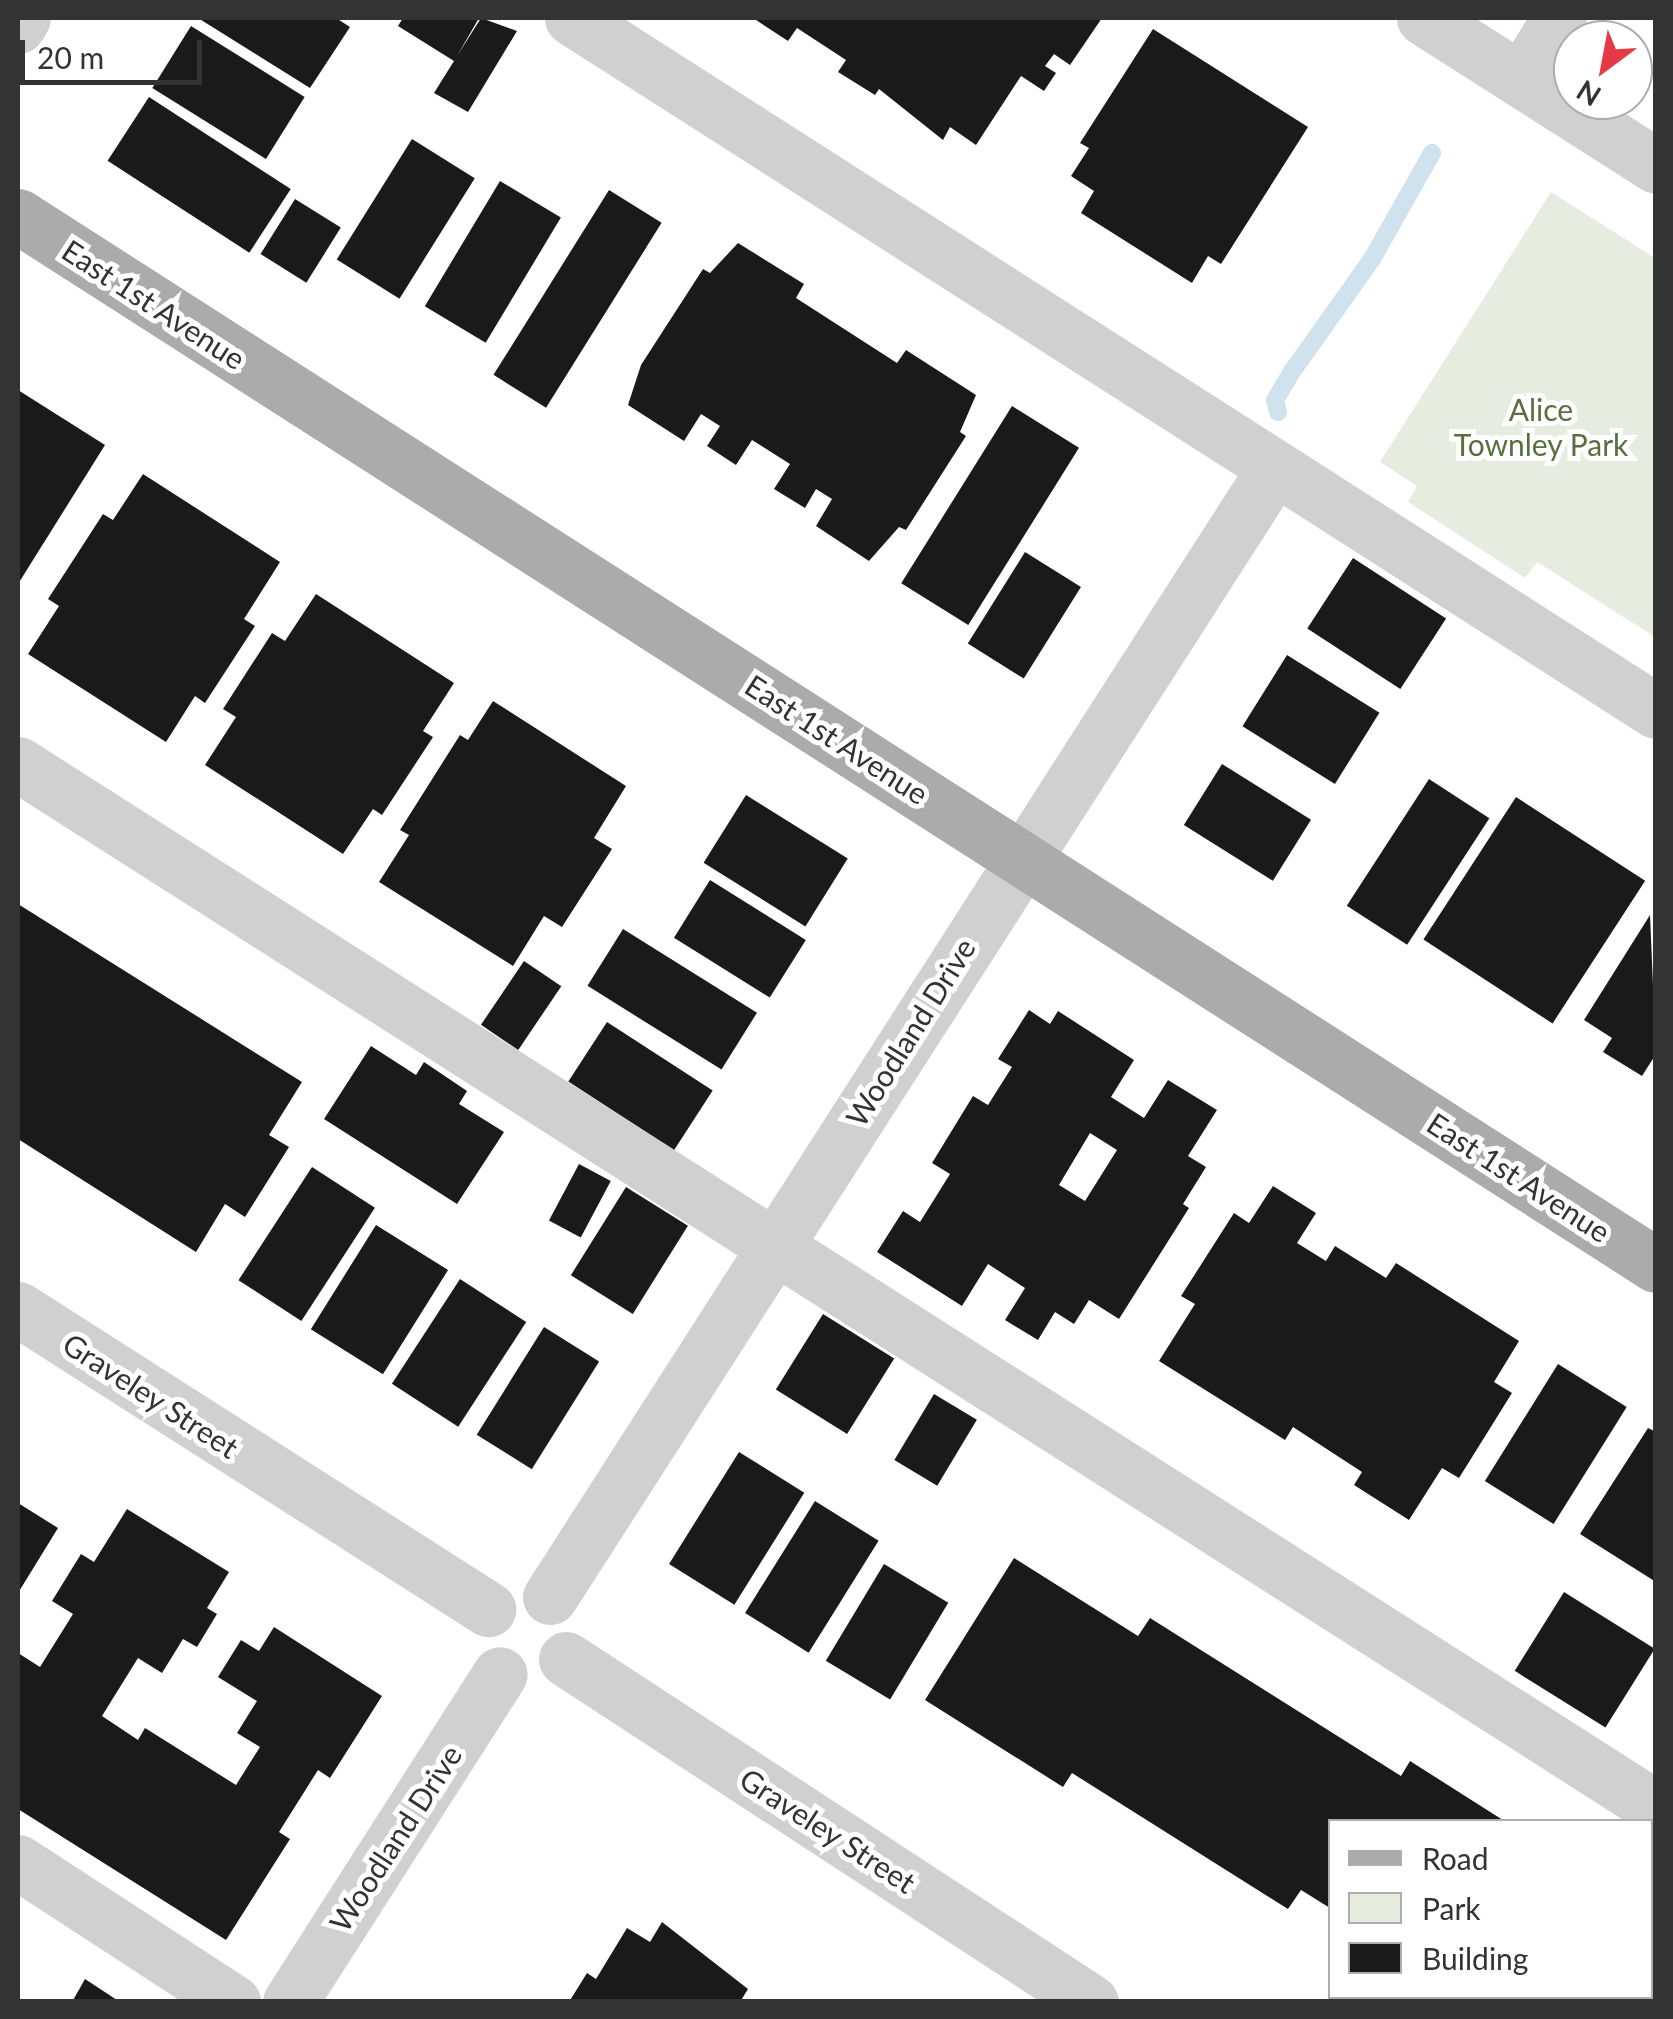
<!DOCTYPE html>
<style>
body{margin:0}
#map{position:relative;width:1673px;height:2019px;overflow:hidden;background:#fff;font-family:Lato,sans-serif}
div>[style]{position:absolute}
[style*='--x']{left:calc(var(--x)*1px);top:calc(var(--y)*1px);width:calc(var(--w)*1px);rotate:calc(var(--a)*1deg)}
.green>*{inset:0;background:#e6ecdf}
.stream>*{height:18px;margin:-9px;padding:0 9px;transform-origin:9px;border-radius:9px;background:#cfe2ee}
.building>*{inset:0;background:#1a1a1a;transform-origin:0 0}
.minor>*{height:55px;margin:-27.5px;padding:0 27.5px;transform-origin:27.5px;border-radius:27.5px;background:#d0d0d0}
.major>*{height:55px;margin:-27.5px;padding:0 27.5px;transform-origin:27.5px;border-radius:27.5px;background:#ababab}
span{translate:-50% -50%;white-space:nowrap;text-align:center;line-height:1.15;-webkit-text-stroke:10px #fff;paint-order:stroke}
.street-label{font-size:30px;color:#333}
.park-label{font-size:30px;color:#56703f}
.frame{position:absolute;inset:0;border:20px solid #333;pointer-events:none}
.legend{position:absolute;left:1328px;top:1819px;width:325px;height:180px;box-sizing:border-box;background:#fff;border:2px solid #adadad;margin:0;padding:12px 18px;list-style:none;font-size:30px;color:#333}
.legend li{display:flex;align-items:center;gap:20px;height:50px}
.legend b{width:50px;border:2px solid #adadad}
.north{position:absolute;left:1553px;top:20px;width:100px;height:100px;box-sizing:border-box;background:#fff;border:2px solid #adadad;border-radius:50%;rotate:212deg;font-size:28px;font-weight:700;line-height:40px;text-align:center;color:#333}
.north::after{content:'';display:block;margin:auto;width:35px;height:45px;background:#e63946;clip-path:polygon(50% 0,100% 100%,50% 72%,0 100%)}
.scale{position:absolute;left:20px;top:40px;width:182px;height:45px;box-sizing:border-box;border:5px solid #333;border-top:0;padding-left:12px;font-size:30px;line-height:35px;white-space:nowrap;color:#333;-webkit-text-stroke:8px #fff;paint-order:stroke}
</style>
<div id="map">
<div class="green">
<i style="clip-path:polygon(1551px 192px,1655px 258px,1655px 637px,1537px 562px,1525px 578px,1408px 502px,1417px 486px,1380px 462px)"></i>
</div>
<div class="stream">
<i style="--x:1278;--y:412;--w:12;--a:-104"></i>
<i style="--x:1275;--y:400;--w:31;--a:-59"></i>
<i style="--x:1291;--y:373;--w:140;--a:-54.6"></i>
<i style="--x:1372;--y:259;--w:122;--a:-60.5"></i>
</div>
<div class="building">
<i style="clip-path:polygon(198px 18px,336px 18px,350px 27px,310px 88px)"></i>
<i style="clip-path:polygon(403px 18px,479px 18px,457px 56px,481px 18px,517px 31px,468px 112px,434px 93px,454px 61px,398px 26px)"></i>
<i style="clip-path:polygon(753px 18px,1102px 18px,1070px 65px,1054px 54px,1045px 66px,1056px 73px,1044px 91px,1021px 76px,976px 145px,950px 127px,943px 140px,879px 89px,875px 95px,838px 72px,846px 60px,797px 28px,788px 41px)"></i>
<i style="left:191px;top:26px;width:134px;height:73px;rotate:32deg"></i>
<i style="clip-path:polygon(1153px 29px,1308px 127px,1221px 264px,1208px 256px,1192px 283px,1081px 213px,1094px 191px,1071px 176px,1089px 148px,1080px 143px)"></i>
<i style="left:149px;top:97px;width:169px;height:76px;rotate:33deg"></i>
<i style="left:412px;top:139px;width:74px;height:142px;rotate:32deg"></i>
<i style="left:500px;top:181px;width:71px;height:146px;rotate:31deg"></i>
<i style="left:609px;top:190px;width:62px;height:218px;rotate:32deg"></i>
<i style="left:295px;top:199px;width:54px;height:65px;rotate:32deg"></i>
<i style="clip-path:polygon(738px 243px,804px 284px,796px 298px,897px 363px,906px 350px,976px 395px,960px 432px,966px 436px,906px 530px,899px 527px,869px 561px,816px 526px,832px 499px,816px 489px,805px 508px,774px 489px,790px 464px,752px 440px,736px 465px,707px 446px,720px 426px,701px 414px,684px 441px,628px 405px,641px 365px,703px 269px,710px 273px)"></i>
<i style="clip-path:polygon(18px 390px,105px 445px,18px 584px)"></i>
<i style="left:1012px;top:406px;width:79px;height:209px;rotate:32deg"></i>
<i style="clip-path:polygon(143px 474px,280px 562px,244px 619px,255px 626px,205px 703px,195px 696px,166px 742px,28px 654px,59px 606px,48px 599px,103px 514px,113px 520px)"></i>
<i style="left:1025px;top:552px;width:66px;height:108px;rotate:32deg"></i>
<i style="left:1353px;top:558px;width:111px;height:84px;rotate:33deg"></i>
<i style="clip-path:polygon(316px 594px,454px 683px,423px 731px,433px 737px,382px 815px,373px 809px,343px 854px,205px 765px,236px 717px,223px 709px,272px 633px,285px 641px)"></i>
<i style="left:1287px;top:655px;width:109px;height:84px;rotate:32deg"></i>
<i style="clip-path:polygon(493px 701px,626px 786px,594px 838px,612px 849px,562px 927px,544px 916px,513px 966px,379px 882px,409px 835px,400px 830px,460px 735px,468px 740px)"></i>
<i style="left:1222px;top:764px;width:105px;height:72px;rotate:32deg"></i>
<i style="left:1429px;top:779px;width:72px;height:151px;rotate:33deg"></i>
<i style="left:746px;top:795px;width:120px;height:80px;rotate:32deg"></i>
<i style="left:1516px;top:797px;width:154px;height:170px;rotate:33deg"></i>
<i style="left:710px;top:880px;width:113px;height:68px;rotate:32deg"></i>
<i style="clip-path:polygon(18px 904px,302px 1082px,269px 1135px,289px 1147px,245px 1217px,225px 1204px,196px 1252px,18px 1139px)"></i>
<i style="clip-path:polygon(1650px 915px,1656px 1054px,1642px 1076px,1603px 1052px,1612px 1038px,1584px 1020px)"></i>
<i style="left:623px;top:929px;width:158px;height:67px;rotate:32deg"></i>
<i style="left:524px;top:961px;width:45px;height:77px;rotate:34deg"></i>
<i style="clip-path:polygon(evenodd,1029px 1010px,1050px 1024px,1058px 1011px,1134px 1060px,1111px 1097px,1144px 1118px,1168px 1080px,1217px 1110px,1188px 1156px,1206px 1167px,1183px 1204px,1189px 1208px,1119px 1319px,1089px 1300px,1074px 1324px,1055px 1312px,1038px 1340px,1005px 1320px,1025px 1288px,988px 1264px,962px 1306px,877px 1252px,903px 1211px,920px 1222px,950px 1174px,932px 1163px,973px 1096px,988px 1105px,1012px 1067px,998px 1059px,1029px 1010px,1090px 1133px,1117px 1150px,1085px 1201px,1059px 1185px,1090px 1133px)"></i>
<i style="left:607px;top:1022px;width:126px;height:71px;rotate:33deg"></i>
<i style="clip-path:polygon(371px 1046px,416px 1075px,424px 1062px,467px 1091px,459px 1104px,504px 1132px,457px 1204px,324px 1119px)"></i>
<i style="left:579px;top:1164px;width:36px;height:64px;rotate:28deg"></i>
<i style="left:312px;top:1167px;width:75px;height:135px;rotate:33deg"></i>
<i style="clip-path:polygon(1273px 1186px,1316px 1213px,1297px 1243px,1326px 1261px,1335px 1246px,1386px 1278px,1396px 1263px,1519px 1341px,1494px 1382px,1512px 1393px,1459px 1478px,1442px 1468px,1409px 1520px,1354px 1485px,1362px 1472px,1293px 1427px,1285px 1440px,1159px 1361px,1195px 1304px,1181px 1296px,1234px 1213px,1249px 1223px)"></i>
<i style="left:626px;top:1187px;width:73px;height:104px;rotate:32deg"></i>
<i style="left:376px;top:1225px;width:85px;height:123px;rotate:32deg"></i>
<i style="left:460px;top:1279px;width:79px;height:125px;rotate:33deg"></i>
<i style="left:823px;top:1314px;width:84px;height:89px;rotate:32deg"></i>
<i style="left:544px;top:1327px;width:65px;height:127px;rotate:32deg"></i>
<i style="left:1558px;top:1364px;width:81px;height:138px;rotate:32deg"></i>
<i style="left:934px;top:1394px;width:50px;height:77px;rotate:31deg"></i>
<i style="clip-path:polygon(1648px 1428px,1656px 1432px,1656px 1582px,1580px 1534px)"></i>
<i style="left:739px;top:1452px;width:77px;height:132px;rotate:32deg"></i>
<i style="left:815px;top:1501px;width:75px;height:132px;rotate:32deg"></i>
<i style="clip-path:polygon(18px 1503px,58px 1528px,18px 1593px)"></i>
<i style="clip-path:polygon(127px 1509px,229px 1572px,207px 1608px,217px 1614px,197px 1647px,183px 1639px,162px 1673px,138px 1658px,102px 1716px,138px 1740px,145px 1728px,236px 1785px,260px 1747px,237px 1733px,257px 1701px,218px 1677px,241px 1640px,259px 1651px,274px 1627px,382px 1696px,330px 1778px,318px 1770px,279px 1832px,290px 1839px,226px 1940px,18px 1809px,18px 1653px,40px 1667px,73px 1614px,52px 1601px,81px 1554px,94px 1562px)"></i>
<i style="clip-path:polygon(1014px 1558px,1138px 1636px,1150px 1618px,1401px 1776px,1410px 1761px,1506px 1822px,1330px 1822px,1330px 1908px,1301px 1890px,1288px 1909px,1072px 1773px,1063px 1787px,925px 1700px)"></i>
<i style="left:884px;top:1564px;width:75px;height:113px;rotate:31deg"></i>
<i style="left:1564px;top:1592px;width:107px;height:93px;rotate:32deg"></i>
<i style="clip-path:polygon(1656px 1855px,1656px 1935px,1650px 1932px)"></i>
<i style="clip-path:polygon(662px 1922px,748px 1989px,740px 2002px,569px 2002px,587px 1973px,596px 1979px,627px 1928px,650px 1942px)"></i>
<i style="clip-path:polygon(1650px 1950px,1656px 2002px,1588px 1996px,1650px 1996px)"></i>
<i style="clip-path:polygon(85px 1979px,120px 2002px,72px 2002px)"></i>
</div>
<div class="minor">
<i style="--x:572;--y:18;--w:1287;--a:32.59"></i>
<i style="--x:1424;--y:18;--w:275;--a:32.5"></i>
<i style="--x:18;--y:26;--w:9;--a:-58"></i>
<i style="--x:1522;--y:79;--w:71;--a:-58.8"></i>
<i style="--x:18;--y:764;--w:1942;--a:32.51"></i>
<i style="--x:18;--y:1309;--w:558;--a:32.55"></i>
<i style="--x:550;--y:1597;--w:1340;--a:-57.31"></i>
<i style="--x:566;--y:1659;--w:627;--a:33.16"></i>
<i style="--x:18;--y:1862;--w:257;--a:33.1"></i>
<i style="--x:290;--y:2002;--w:389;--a:-57.4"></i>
</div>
<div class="major">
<i style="--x:18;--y:216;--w:1945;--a:32.64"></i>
</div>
<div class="street-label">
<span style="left:154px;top:304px;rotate:33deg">East 1st Avenue</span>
<span style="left:837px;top:739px;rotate:33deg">East 1st Avenue</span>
<span style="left:910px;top:1032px;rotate:-58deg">Woodland Drive</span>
<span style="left:1519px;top:1177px;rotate:33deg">East 1st Avenue</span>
<span style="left:151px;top:1395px;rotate:33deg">Graveley Street</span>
<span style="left:828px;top:1830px;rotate:33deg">Graveley Street</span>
<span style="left:395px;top:1838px;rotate:-57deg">Woodland Drive</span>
</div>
<div class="park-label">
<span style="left:1541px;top:426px">Alice<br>Townley Park</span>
</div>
<div class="frame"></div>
<ul class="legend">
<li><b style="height:12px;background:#ababab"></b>Road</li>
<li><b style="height:28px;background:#e6ecdf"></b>Park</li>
<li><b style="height:28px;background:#1a1a1a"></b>Building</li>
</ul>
<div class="north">N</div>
<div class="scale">20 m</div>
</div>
